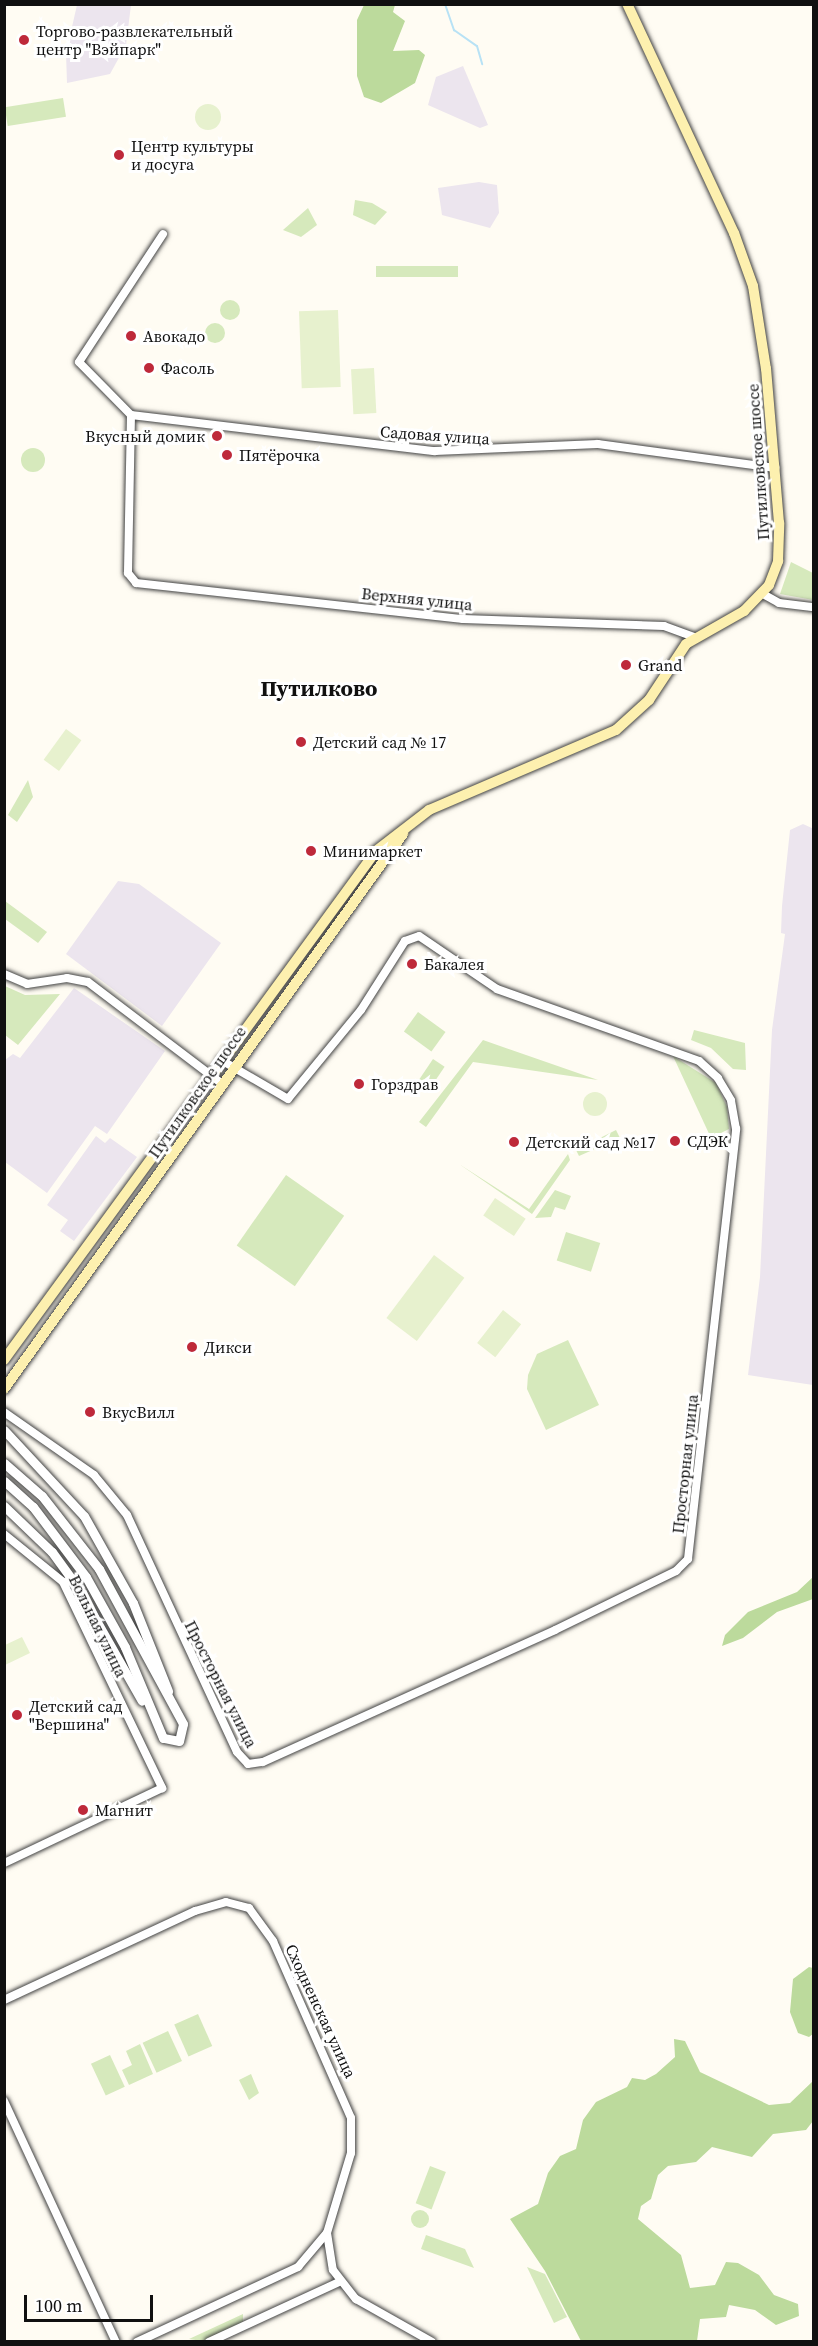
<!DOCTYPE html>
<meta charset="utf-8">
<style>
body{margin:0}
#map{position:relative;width:818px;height:2346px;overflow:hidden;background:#fffcf3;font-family:"Source Serif 4",serif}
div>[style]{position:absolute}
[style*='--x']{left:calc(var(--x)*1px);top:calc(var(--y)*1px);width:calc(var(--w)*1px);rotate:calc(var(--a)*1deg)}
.industrial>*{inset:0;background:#ece5ee}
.green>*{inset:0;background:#d6e9bc;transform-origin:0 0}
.round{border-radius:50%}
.forest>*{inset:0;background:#bcda9c}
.pitch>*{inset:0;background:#e7f1ce;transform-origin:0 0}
.stream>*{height:2px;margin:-1px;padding:0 1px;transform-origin:1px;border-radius:1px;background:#b8e2f5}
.roads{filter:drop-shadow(0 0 2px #434343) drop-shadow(0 0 2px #434343)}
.minor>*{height:8px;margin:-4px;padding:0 4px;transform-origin:4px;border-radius:4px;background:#fff}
.tertiary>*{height:9px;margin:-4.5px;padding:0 4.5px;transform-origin:4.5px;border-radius:4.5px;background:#fff}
.secondary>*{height:10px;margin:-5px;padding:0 5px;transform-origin:5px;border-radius:5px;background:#fdf0af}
.dots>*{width:16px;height:16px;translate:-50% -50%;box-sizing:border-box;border:3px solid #fff;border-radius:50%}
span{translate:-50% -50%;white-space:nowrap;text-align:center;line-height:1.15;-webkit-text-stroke:6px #fff;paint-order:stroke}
.poi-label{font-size:16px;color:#101010}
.left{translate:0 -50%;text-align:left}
.right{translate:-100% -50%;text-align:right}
.street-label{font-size:16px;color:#101010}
.district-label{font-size:22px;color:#101010;font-weight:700}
.frame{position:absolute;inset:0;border:6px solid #101010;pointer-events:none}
.scale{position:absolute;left:24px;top:2295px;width:129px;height:27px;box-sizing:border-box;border:3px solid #101010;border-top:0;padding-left:8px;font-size:18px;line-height:21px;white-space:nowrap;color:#101010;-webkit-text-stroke:4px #fff;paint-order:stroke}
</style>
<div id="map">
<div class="industrial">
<i style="clip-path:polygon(77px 5px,131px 5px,126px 45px,110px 74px,67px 83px,66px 53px)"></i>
<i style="clip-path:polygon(463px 66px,488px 125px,480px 128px,428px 105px,436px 77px)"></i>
<i style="clip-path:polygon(479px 182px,497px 185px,499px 213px,490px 228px,442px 215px,438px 188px)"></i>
<i style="clip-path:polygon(803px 824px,814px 829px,813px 1385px,748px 1375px,760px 1277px,772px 1030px,785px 934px,781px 933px,782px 906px,790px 830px)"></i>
<i style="clip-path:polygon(118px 881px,139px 884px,221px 943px,162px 1026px,66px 954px)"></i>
<i style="clip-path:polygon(74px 988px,165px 1051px,107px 1134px,95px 1126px,47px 1193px,5px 1162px,5px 1060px,13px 1054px,20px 1058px)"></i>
<i style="clip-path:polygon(96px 1136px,105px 1143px,110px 1138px,137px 1157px,74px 1241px,60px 1231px,68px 1220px,47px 1205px)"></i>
</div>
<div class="green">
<i style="left:63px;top:98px;width:19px;height:59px;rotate:81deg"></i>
<i style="clip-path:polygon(355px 200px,372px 203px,387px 212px,375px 225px,353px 215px)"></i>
<i style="clip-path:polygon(308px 208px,317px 225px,301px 237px,283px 230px)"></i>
<i style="left:458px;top:266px;width:11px;height:82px;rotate:90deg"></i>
<i class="round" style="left:220px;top:300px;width:20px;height:20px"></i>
<i class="round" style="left:205px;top:323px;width:20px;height:20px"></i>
<i class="round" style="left:21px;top:448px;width:24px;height:24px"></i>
<i style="clip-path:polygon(791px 562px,813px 573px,813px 600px,780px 594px)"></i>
<i style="clip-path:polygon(28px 780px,33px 797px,17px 822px,8px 815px)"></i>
<i style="clip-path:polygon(5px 901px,47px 932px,38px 943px,5px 919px)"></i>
<i style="clip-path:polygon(5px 986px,25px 995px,60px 994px,18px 1045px,5px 1035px)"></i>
<i style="left:418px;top:1012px;width:34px;height:24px;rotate:36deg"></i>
<i style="clip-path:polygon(694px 1030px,745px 1043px,746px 1070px,733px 1069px,711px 1048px,691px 1040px)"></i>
<i style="clip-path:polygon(483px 1040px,598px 1080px,473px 1062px,426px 1127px,419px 1122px)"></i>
<i style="clip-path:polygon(673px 1056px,716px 1083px,727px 1107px,729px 1129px,711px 1138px)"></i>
<i style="left:433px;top:1059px;width:14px;height:31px;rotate:34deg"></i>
<i style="clip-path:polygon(616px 1130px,620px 1138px,579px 1156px,576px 1150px)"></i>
<i style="clip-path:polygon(568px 1154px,570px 1160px,532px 1214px,459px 1164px,529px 1209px)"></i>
<i style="left:286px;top:1175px;width:71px;height:86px;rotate:35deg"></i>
<i style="clip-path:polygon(555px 1190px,571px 1196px,565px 1210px,555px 1207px,551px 1217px,535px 1218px)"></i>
<i style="left:566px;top:1232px;width:36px;height:30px;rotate:18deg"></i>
<i style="clip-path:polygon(568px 1340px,599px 1405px,546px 1430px,527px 1389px,528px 1375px,537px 1354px)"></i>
<i style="left:198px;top:2014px;width:35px;height:26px;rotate:66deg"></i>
<i style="left:168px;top:2031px;width:33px;height:28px;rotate:65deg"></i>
<i style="clip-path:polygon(140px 2044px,153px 2074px,129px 2085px,122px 2070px,132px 2065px,126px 2051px)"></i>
<i style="left:110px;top:2055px;width:35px;height:21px;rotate:65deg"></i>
<i style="clip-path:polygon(251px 2074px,259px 2093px,249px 2100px,239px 2080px)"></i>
<i style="left:430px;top:2166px;width:17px;height:40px;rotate:21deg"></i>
<i class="round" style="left:411px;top:2210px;width:18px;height:18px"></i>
<i style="clip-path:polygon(426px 2235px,465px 2249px,474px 2268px,421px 2249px)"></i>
<i style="clip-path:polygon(527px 2267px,545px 2274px,567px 2317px,554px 2323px)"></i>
<i style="clip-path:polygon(243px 2314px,243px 2323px,202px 2341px,189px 2339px)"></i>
</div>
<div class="forest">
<i style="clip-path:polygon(364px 5px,395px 5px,393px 12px,405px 21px,393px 51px,419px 50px,425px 55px,415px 83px,381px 103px,364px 97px,357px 76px,357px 20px)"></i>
<i style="clip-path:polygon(813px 1577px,813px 1599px,777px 1612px,743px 1638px,722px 1646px,725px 1635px,748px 1612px,797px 1592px)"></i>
<i style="clip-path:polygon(809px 1967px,813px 1968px,814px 2033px,809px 2037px,798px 2033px,790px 2012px,793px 1979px)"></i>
<i style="clip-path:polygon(674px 2039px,685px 2041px,700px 2072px,769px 2105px,790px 2103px,813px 2081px,813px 2121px,806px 2130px,773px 2134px,752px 2157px,712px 2147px,696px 2162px,668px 2166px,658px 2175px,651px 2199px,641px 2206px,638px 2219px,681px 2255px,690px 2288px,715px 2285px,726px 2262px,738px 2263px,759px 2275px,774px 2295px,798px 2304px,799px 2316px,776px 2325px,755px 2310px,729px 2305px,726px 2317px,700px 2319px,697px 2341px,581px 2341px,545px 2271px,510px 2219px,538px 2204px,548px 2173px,560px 2156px,576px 2149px,583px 2120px,596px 2102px,627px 2087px,632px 2078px,645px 2080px,656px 2074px,675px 2057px)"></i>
</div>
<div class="pitch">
<i class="round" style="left:195px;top:104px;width:26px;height:26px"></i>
<i style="left:338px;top:310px;width:77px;height:39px;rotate:88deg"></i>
<i style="left:374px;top:368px;width:45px;height:23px;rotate:87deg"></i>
<i style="left:66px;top:729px;width:19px;height:38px;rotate:36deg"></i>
<i class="round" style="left:583px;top:1092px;width:24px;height:24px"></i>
<i style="left:495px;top:1198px;width:37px;height:21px;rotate:34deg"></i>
<i style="left:434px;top:1255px;width:38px;height:79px;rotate:37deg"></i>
<i style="left:503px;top:1310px;width:23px;height:42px;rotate:38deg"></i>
<i style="clip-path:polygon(22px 1637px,30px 1653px,5px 1665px,5px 1645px)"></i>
</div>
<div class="stream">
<i style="--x:445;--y:4;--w:28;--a:71"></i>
<i style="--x:454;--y:30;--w:28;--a:35"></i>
<i style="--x:477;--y:46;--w:19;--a:74"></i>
</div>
<div class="roads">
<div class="minor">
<i style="--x:131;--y:415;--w:158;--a:91.1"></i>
<i style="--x:128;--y:573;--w:13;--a:51"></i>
<i style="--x:136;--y:583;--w:329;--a:6.3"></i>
<i style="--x:463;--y:619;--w:201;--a:2"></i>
<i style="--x:664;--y:626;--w:32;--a:20"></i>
<i style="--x:131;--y:415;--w:306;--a:6.8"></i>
<i style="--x:435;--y:451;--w:163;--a:-2.5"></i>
<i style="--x:598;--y:444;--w:179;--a:7.7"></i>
<i style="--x:131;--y:415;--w:74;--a:-134.5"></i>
<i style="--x:79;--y:362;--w:153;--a:-56.7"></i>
<i style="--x:763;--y:594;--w:18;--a:29"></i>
<i style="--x:779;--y:603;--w:35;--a:7"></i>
<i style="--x:4;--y:974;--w:25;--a:23"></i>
<i style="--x:27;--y:984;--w:40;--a:-8.5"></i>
<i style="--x:67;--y:978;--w:21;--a:11"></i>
<i style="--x:88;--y:982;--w:167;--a:37.2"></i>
<i style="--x:4;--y:1412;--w:110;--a:35"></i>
<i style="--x:94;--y:1475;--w:52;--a:50.5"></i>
<i style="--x:127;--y:1515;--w:261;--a:65.1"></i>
<i style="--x:237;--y:1752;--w:16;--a:47"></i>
<i style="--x:248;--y:1764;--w:15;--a:-8"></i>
<i style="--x:263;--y:1762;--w:320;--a:-24.3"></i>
<i style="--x:555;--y:1630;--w:135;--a:-26"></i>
<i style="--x:676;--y:1571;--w:17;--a:-45"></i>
<i style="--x:688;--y:1559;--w:433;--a:-83.6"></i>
<i style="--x:736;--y:1129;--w:29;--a:-100"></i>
<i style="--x:731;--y:1100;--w:26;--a:-121"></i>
<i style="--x:718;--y:1078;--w:25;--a:-138"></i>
<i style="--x:699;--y:1061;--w:214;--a:-160.4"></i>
<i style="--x:497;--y:989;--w:94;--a:-145.8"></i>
<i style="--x:419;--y:936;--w:15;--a:160"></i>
<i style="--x:405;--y:941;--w:82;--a:122.5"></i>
<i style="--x:361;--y:1010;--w:115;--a:129.4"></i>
<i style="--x:288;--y:1099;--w:78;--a:-149.8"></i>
<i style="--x:4;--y:1534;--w:76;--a:39.1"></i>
<i style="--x:63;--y:1582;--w:229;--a:64.3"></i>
<i style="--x:162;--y:1788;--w:175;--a:154.6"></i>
<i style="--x:4;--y:2000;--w:211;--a:-25"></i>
<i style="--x:195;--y:1911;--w:32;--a:-16"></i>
<i style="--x:226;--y:1902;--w:24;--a:15"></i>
<i style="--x:249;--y:1908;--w:41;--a:54"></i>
<i style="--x:273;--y:1941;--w:193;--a:66.2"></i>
<i style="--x:351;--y:2118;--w:35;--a:90"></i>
<i style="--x:351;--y:2153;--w:84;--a:106.7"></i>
<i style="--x:327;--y:2233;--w:37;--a:81"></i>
<i style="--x:333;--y:2270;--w:37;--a:52"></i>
<i style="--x:356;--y:2299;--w:87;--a:29.5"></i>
<i style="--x:4;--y:2101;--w:266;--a:65.1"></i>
<i style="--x:137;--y:2342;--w:178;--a:-25"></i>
<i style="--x:298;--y:2267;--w:43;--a:-49.7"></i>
<i style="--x:209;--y:2342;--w:143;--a:-24.8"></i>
</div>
<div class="tertiary">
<i style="--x:4;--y:1430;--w:117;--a:47.1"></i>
<i style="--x:84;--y:1516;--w:100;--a:60.6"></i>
<i style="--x:133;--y:1603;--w:95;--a:68.3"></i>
<i style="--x:4;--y:1463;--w:50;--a:41"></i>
<i style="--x:42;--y:1496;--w:93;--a:52"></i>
<i style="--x:99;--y:1569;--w:176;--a:61.5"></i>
<i style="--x:183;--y:1724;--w:17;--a:103"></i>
<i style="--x:179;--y:1741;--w:16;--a:-169"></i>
<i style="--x:163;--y:1738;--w:99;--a:-112.7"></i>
<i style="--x:125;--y:1647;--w:80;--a:-119.1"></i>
<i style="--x:86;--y:1577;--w:88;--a:-127.1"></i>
<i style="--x:33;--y:1507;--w:39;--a:-138"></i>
<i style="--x:4;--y:1506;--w:66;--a:43.8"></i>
<i style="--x:52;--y:1552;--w:41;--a:54"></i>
<i style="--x:76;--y:1585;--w:133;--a:60.4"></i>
</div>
<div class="secondary">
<i style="--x:4;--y:1360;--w:630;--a:-53.84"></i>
<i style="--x:376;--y:851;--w:67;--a:-37.7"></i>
<i style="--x:429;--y:810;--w:203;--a:-23.2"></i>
<i style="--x:616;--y:730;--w:45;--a:-42.3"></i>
<i style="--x:649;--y:700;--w:67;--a:-56.5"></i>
<i style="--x:686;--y:644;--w:67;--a:-29.6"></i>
<i style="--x:744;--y:611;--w:36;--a:-46"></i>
<i style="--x:769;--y:585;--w:26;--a:-69"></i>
<i style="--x:778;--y:561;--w:38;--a:-88"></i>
<i style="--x:779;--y:523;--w:155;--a:-94.8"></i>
<i style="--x:766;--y:369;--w:84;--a:-98.9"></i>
<i style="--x:753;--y:286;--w:56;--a:-109.7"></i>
<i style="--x:734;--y:233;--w:253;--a:-115"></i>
<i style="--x:4;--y:1389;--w:684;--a:-54.29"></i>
</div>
</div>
<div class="dots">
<i style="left:24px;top:40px;background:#be293a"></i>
<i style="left:119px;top:155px;background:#be293a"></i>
<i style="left:131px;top:336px;background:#be293a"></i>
<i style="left:149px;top:368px;background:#be293a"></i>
<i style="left:217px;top:436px;background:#be293a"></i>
<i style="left:227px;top:455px;background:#be293a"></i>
<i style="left:626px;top:665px;background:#be293a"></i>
<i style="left:301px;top:742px;background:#be293a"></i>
<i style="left:311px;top:851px;background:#be293a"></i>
<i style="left:412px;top:964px;background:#be293a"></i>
<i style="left:359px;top:1084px;background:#be293a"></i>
<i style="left:675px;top:1141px;background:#be293a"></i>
<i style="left:514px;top:1142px;background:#be293a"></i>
<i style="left:192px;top:1347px;background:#be293a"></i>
<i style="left:90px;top:1412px;background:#be293a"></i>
<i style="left:17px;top:1715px;background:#be293a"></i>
<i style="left:83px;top:1810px;background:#be293a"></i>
</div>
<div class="poi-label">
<span class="left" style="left:36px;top:40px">Торгово-развлекательный<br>центр "Вэйпарк"</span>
<span class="left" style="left:131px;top:155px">Центр культуры<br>и досуга</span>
<span class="left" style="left:143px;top:336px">Авокадо</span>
<span class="left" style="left:161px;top:368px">Фасоль</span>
<span class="right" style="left:205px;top:436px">Вкусный домик</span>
<span class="left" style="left:239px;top:455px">Пятёрочка</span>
<span class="left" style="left:638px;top:665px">Grand</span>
<span class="left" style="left:313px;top:742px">Детский сад № 17</span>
<span class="left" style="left:323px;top:851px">Минимаркет</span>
<span class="left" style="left:424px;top:964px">Бакалея</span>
<span class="left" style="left:371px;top:1084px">Горздрав</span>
<span class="left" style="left:687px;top:1141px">СДЭК</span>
<span class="left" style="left:526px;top:1142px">Детский сад №17</span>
<span class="left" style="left:204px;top:1347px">Дикси</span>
<span class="left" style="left:102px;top:1412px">ВкусВилл</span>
<span class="left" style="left:29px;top:1715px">Детский сад<br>"Вершина"</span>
<span class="left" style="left:95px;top:1810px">Магнит</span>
</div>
<div class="street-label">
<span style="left:435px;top:435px;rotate:4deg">Садовая улица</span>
<span style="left:758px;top:462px;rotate:-94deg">Путилковское шоссе</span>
<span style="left:417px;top:599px;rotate:6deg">Верхняя улица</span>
<span style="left:197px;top:1092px;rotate:-55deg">Путилковское шоссе</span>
<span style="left:685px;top:1464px;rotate:-84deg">Просторная улица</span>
<span style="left:98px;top:1626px;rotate:64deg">Вольная улица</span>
<span style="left:221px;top:1684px;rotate:63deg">Просторная улица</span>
<span style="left:321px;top:2011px;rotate:65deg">Сходненская улица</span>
</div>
<div class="district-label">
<span style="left:319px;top:689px">Путилково</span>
</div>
<div class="frame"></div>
<div class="scale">100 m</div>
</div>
